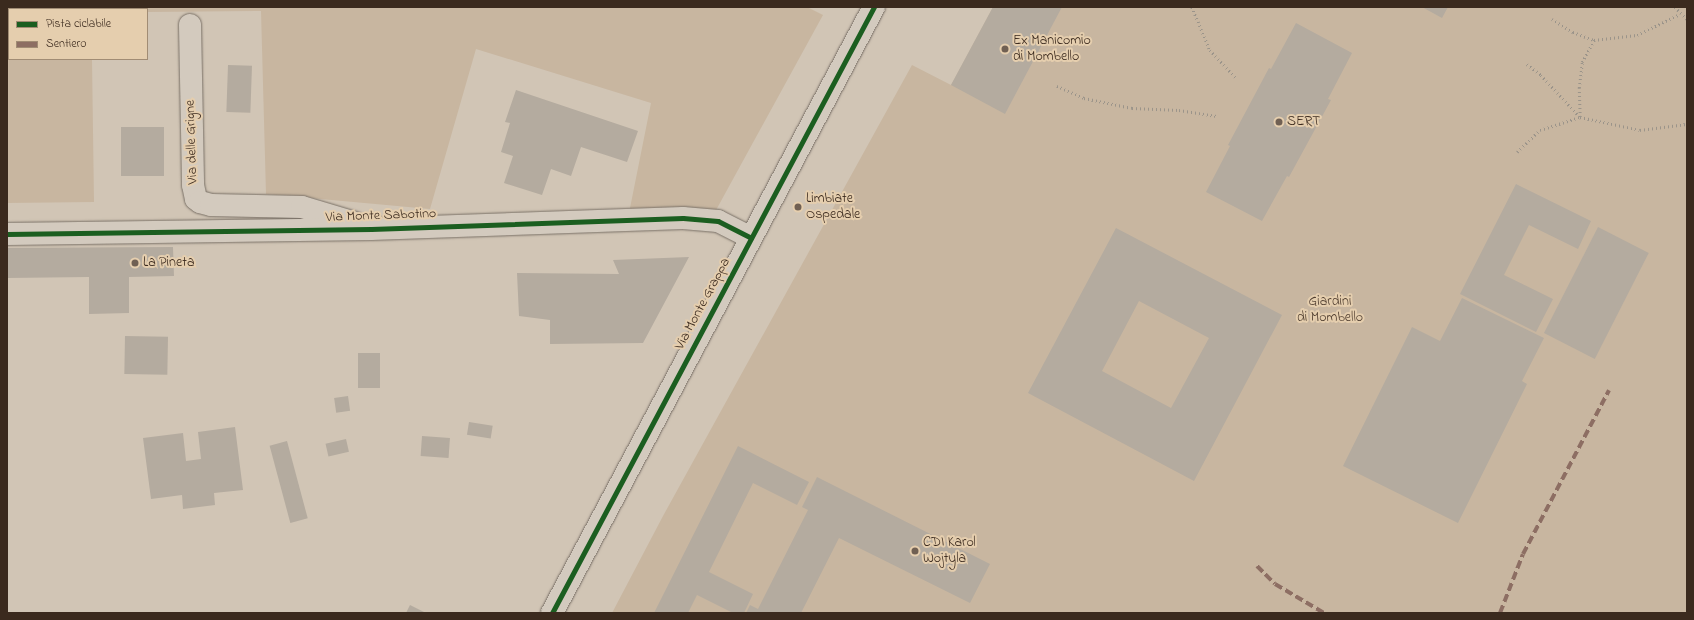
<!DOCTYPE html>
<style>
body{margin:0}
#map{position:relative;width:1694px;height:620px;overflow:hidden;background:#d1c5b5;font-family:"Indie Flower",sans-serif}
div>[style]{position:absolute}
[style*='--x']{left:calc(var(--x)*1px);top:calc(var(--y)*1px);width:calc(var(--w)*1px);rotate:calc(var(--a)*1deg)}
.green>*{inset:0;background:#c8b6a0}
.building>*{inset:0;background:#b4ab9f;transform-origin:0 0}
.path>*{height:2.5px;margin-top:-1.25px;transform-origin:0;background:repeating-linear-gradient(90deg,#9b948a 0 1px,transparent 0 4px)}
.roads{filter:drop-shadow(0 0 1px #7a7167) drop-shadow(0 0 1px #7a7167)}
.minor>*{height:22px;margin:-11px;padding:0 11px;transform-origin:11px;border-radius:11px;background:#d3cabe}
.quiet>*{height:4px;margin-top:-2px;transform-origin:0;background:repeating-linear-gradient(90deg,#8d6e63 0 8px,transparent 0 12px)}
.cycleway>*{height:5px;margin:-2.5px;padding:0 2.5px;transform-origin:2.5px;border-radius:2.5px;background:#1b5e20}
.dots>*{width:11px;height:11px;translate:-50% -50%;box-sizing:border-box;border:2px solid #e5ceae;border-radius:50%}
span{translate:-50% -50%;white-space:nowrap;text-align:center;line-height:1.15;-webkit-text-stroke:4px #e5ceae;paint-order:stroke}
.poi-label{font-size:14px;color:#3b2a1e}
.left{translate:0 -50%;text-align:left}
.street-label{font-size:14px;color:#3b2a1e}
.park-label{font-size:14px;color:#4f3d2f}
.frame{position:absolute;inset:0;border:8px solid #3b2a1e;pointer-events:none}
.legend{position:absolute;left:8px;top:8px;width:140px;height:52px;box-sizing:border-box;background:#e5ceae;border:1px solid #a18c74;margin:0;padding:5px 7px;list-style:none;font-size:12px;color:#3b2a1e}
.legend li{display:flex;align-items:center;gap:8px;height:20px}
.legend b{width:20px;border:1px solid #a18c74}
</style>
<div id="map">
<div class="green">
<i style="clip-path:polygon(7px 7px,807px 7px,823px 15px,715px 212px,629px 213px,651px 103px,476px 49px,430px 209px,266px 194px,261px 11px,147px 12px,147px 9px,9px 9px,9px 59px,92px 59px,94px 202px,7px 203px)"></i>
<i style="clip-path:polygon(993px 7px,1687px 7px,1687px 613px,612px 613px,663px 516px,912px 65px,951px 85px)"></i>
</div>
<div class="building">
<i style="clip-path:polygon(993px 7px,1062px 7px,1005px 114px,951px 85px)"></i>
<i style="clip-path:polygon(1422px 7px,1448px 7px,1442px 18px)"></i>
<i style="clip-path:polygon(1296px 23px,1352px 53px,1328px 99px,1331px 100px,1289px 177px,1287px 176px,1262px 221px,1206px 192px,1230px 146px,1228px 145px,1269px 68px,1271px 69px)"></i>
<i style="left:228px;top:65px;width:24px;height:47px;rotate:2deg"></i>
<i style="clip-path:polygon(516px 90px,638px 131px,627px 162px,581px 147px,571px 176px,551px 169px,542px 195px,504px 183px,513px 156px,501px 152px,510px 123px,505px 122px)"></i>
<i style="left:121px;top:127px;width:43px;height:49px"></i>
<i style="clip-path:polygon(1516px 184px,1591px 221px,1578px 249px,1529px 225px,1504px 275px,1553px 299px,1536px 332px,1460px 294px)"></i>
<i style="left:1598px;top:227px;width:57px;height:119px;rotate:27deg"></i>
<i style="clip-path:polygon(evenodd,1116px 228px,1282px 315px,1194px 481px,1028px 393px,1116px 228px,1139px 301px,1209px 338px,1171px 408px,1102px 371px,1139px 301px)"></i>
<i style="clip-path:polygon(173px 247px,174px 276px,129px 277px,129px 313px,89px 314px,89px 277px,7px 278px,7px 248px)"></i>
<i style="clip-path:polygon(689px 257px,643px 343px,550px 344px,550px 320px,519px 316px,517px 273px,619px 274px,613px 260px)"></i>
<i style="clip-path:polygon(1462px 298px,1544px 338px,1522px 381px,1527px 384px,1458px 523px,1343px 466px,1412px 327px,1440px 341px)"></i>
<i style="left:125px;top:336px;width:43px;height:38px;rotate:1deg"></i>
<i style="left:358px;top:353px;width:22px;height:35px"></i>
<i style="left:348px;top:396px;width:15px;height:14px;rotate:82deg"></i>
<i style="left:469px;top:422px;width:24px;height:13px;rotate:9deg"></i>
<i style="clip-path:polygon(235px 427px,243px 490px,214px 493px,215px 505px,183px 509px,182px 495px,151px 499px,143px 438px,183px 433px,186px 461px,201px 459px,198px 432px)"></i>
<i style="left:422px;top:436px;width:28px;height:20px;rotate:4deg"></i>
<i style="left:346px;top:439px;width:13px;height:21px;rotate:77deg"></i>
<i style="left:287px;top:441px;width:80px;height:18px;rotate:75deg"></i>
<i style="clip-path:polygon(738px 446px,809px 482px,797px 505px,753px 483px,709px 572px,753px 594px,744px 613px,733px 613px,697px 595px,688px 613px,654px 613px)"></i>
<i style="clip-path:polygon(817px 477px,990px 564px,970px 603px,839px 538px,801px 613px,746px 613px,750px 605px,758px 609px,808px 510px,802px 507px)"></i>
<i style="clip-path:polygon(410px 605px,426px 613px,406px 613px)"></i>
</div>
<div class="path">
<i style="--x:1192;--y:7;--w:47;--a:67.3"></i>
<i style="--x:1210;--y:50;--w:38;--a:47"></i>
<i style="--x:1675;--y:7;--w:17;--a:45"></i>
<i style="--x:1552;--y:19;--w:25;--a:32"></i>
<i style="--x:1573;--y:32;--w:22;--a:21"></i>
<i style="--x:1527;--y:64;--w:18;--a:38"></i>
<i style="--x:1541;--y:75;--w:57;--a:47.1"></i>
<i style="--x:1580;--y:117;--w:29;--a:-92"></i>
<i style="--x:1579;--y:88;--w:26;--a:-83"></i>
<i style="--x:1582;--y:62;--w:25;--a:-61"></i>
<i style="--x:1594;--y:40;--w:43;--a:-6.6"></i>
<i style="--x:1637;--y:35;--w:48;--a:-26"></i>
<i style="--x:1057;--y:86;--w:30;--a:24"></i>
<i style="--x:1084;--y:98;--w:49;--a:11.8"></i>
<i style="--x:1132;--y:108;--w:47;--a:2.4"></i>
<i style="--x:1179;--y:110;--w:38;--a:9"></i>
<i style="--x:1517;--y:152;--w:32;--a:-44"></i>
<i style="--x:1540;--y:130;--w:42;--a:-18"></i>
<i style="--x:1580;--y:117;--w:61;--a:12.2"></i>
<i style="--x:1640;--y:130;--w:47;--a:-7.3"></i>
</div>
<div class="roads">
<div class="minor">
<i style="--x:190;--y:25;--w:160;--a:88.9"></i>
<i style="--x:193;--y:185;--w:14;--a:78"></i>
<i style="--x:196;--y:199;--w:5;--a:37"></i>
<i style="--x:200;--y:202;--w:11;--a:15"></i>
<i style="--x:211;--y:205;--w:91;--a:1.3"></i>
<i style="--x:302;--y:207;--w:55;--a:16.8"></i>
<i style="--x:7;--y:234;--w:364;--a:-0.8"></i>
<i style="--x:371;--y:229;--w:312;--a:-2"></i>
<i style="--x:683;--y:218;--w:35;--a:5"></i>
<i style="--x:718;--y:221;--w:37;--a:27"></i>
<i style="--x:552;--y:613;--w:686;--a:-62.02"></i>
</div>
</div>
<div class="quiet">
<i style="--x:1257;--y:566;--w:25;--a:45"></i>
<i style="--x:1275;--y:584;--w:57;--a:30.6"></i>
<i style="--x:1500;--y:613;--w:63;--a:-68.7"></i>
<i style="--x:1523;--y:554;--w:185;--a:-62.3"></i>
</div>
<div class="cycleway">
<i style="--x:7;--y:234;--w:364;--a:-0.8"></i>
<i style="--x:371;--y:229;--w:312;--a:-2"></i>
<i style="--x:683;--y:218;--w:35;--a:5"></i>
<i style="--x:718;--y:221;--w:37;--a:27"></i>
<i style="--x:552;--y:613;--w:686;--a:-62.02"></i>
</div>
<div class="dots">
<i style="left:1005px;top:49px;background:#706053"></i>
<i style="left:1279px;top:122px;background:#706053"></i>
<i style="left:798px;top:207px;background:#706053"></i>
<i style="left:135px;top:263px;background:#706053"></i>
<i style="left:915px;top:551px;background:#706053"></i>
</div>
<div class="poi-label">
<span class="left" style="left:1013px;top:49px">Ex Manicomio<br>di Mombello</span>
<span class="left" style="left:1287px;top:122px">SERT</span>
<span class="left" style="left:806px;top:207px">Limbiate<br>Ospedale</span>
<span class="left" style="left:143px;top:263px">La Pineta</span>
<span class="left" style="left:923px;top:551px">CDI Karol<br>Wojtyla</span>
</div>
<div class="street-label">
<span style="left:192px;top:142px;rotate:-92deg">Via delle Grigne</span>
<span style="left:381px;top:216px;rotate:-2deg">Via Monte Sabotino</span>
<span style="left:703px;top:304px;rotate:-62deg">Via Monte Grappa</span>
</div>
<div class="park-label">
<span style="left:1330px;top:310px">Giardini<br>di Mombello</span>
</div>
<div class="frame"></div>
<ul class="legend">
<li><b style="height:5px;background:#1b5e20"></b>Pista ciclabile</li>
<li><b style="height:5px;background:#8d6e63"></b>Sentiero</li>
</ul>
</div>
